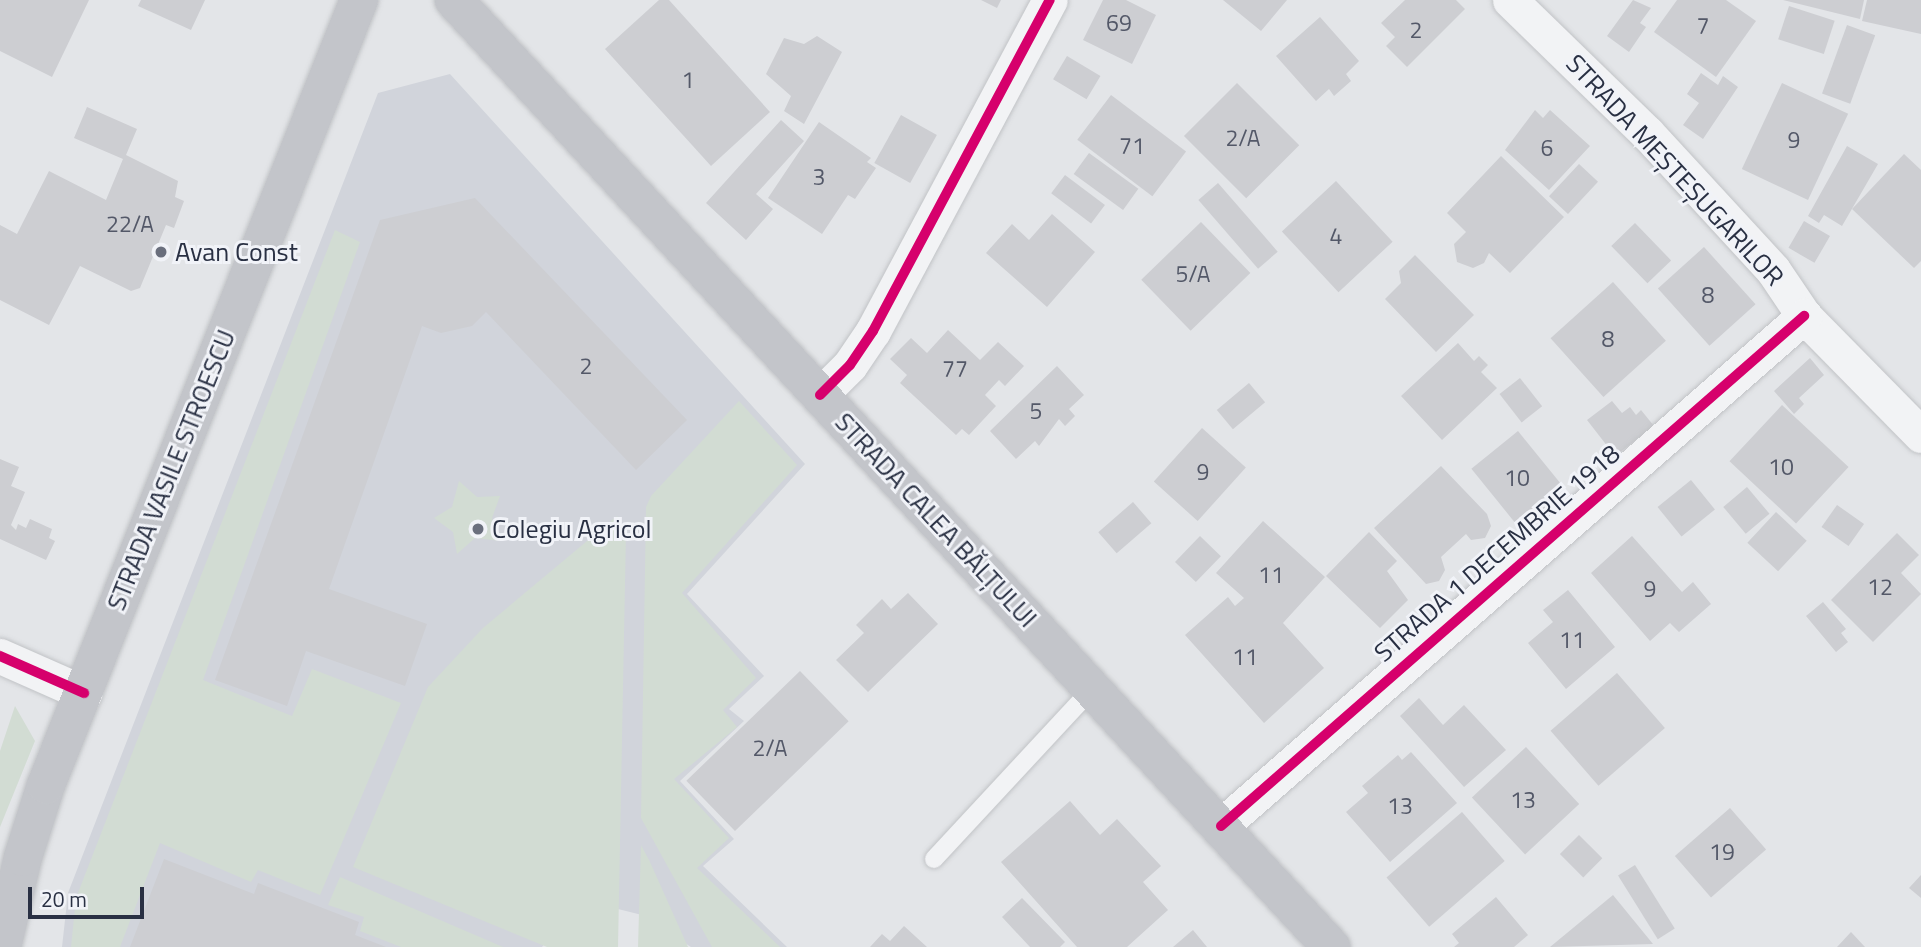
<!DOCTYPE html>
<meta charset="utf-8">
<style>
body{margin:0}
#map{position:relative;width:1921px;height:947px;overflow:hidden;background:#e3e5e8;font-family:"Titillium Web",sans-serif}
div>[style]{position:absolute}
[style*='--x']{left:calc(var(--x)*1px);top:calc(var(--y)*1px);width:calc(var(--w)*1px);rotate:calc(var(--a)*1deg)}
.built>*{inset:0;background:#d1d4db}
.green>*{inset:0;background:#d2dcd3}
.building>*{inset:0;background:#cdced2;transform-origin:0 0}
.roads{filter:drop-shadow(0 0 2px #c1c3c6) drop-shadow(0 0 2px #c1c3c6)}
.service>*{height:18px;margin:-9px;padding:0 9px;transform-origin:9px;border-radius:9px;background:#f2f3f5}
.minor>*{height:35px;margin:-17.5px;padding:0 17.5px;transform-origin:17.5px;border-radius:17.5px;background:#f2f3f5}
.secondary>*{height:38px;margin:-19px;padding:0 19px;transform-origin:19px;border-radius:19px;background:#c3c5ca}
.cycleway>*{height:10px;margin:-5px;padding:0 5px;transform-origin:5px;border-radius:5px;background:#d6006c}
.dots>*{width:19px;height:19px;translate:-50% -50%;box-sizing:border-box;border:4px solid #f1f3f8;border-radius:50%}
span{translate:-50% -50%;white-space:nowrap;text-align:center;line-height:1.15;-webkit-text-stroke:6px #f1f3f8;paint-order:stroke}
.number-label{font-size:23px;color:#535868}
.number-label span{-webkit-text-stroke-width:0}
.street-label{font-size:26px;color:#293043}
.poi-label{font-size:26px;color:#293043}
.left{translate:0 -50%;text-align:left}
.scale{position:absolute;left:28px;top:887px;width:116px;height:32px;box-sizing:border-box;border:4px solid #293043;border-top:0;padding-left:9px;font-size:21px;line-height:24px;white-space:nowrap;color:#293043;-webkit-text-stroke:5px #f1f3f8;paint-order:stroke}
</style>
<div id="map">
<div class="built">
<i style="clip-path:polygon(450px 74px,805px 464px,687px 594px,764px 676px,729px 709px,744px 721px,680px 781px,734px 839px,703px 866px,787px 947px,691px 947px,642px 915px,578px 899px,542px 947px,62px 947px,68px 893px,378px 93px)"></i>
</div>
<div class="green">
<i style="clip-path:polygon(335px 230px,360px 242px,203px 680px,292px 716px,312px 669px,401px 703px,320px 895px,258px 870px,251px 882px,160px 843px,120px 947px,71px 947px,76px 898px)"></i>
<i style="clip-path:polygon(739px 401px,797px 465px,682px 593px,756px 678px,723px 710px,737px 727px,674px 779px,729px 838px,697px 868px,780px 947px,712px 947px,641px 818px,646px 507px,651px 496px)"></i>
<i style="clip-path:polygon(459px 481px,477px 497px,500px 496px,492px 518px,501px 541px,475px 538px,457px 554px,453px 532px,434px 518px,452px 507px)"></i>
<i style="clip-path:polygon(617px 516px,626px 532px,618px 947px,547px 947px,353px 867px,428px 687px,483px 628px)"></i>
<i style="clip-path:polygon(15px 706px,35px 741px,0 827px,0 751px)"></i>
<i style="clip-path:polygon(641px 845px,650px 862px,688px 947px,638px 947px)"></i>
<i style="clip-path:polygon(340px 877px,503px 947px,401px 947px,360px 931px,364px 917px,328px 905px)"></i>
</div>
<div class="building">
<i style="clip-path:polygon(0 0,89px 0,52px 77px,0 51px)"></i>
<i style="clip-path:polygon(141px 0,205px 0,191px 30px,138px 6px)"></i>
<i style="clip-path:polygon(659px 0,669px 0,770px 112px,711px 166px,605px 49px)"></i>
<i style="clip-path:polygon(981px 0,1001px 0,997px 8px)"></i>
<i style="clip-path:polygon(1103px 0,1126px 0,1156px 15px,1132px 64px,1083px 40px)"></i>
<i style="clip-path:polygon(1223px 0,1287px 0,1261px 31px)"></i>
<i style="clip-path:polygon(1405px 0,1456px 0,1465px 9px,1407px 67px,1386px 46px,1395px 37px,1381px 23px)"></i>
<i style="clip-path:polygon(1633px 0,1651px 8px,1640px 23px,1646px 27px,1629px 52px,1607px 36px)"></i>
<i style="clip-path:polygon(1677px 0,1726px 0,1756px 21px,1716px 77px,1654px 32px)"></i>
<i style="clip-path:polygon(1783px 0,1864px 0,1860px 19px)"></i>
<i style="clip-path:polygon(1867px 0,1921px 0,1921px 34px,1862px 21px)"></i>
<i style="left:1789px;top:6px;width:48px;height:35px;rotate:18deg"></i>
<i style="clip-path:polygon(1320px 17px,1359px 61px,1346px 74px,1351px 81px,1334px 96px,1329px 89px,1316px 101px,1276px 56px)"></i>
<i style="left:1847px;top:25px;width:30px;height:73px;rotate:20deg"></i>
<i style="clip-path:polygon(817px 36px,842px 52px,804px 124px,784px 111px,791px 96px,766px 74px,784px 38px,804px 44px)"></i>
<i style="left:1067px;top:56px;width:39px;height:27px;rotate:31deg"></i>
<i style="clip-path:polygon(1701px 73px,1718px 85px,1723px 76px,1738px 87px,1703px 139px,1683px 125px,1699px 103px,1687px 94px)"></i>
<i style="left:1237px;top:83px;width:88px;height:75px;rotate:45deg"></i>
<i style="left:1782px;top:83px;width:73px;height:95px;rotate:25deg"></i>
<i style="left:1111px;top:95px;width:94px;height:56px;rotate:37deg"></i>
<i style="clip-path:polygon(87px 107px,137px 129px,126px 155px,178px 181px,175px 197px,184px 201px,174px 228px,166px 225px,140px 288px,131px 291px,80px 266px,49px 325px,0 300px,0 225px,17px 234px,49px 171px,106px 200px,123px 159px,74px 138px)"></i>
<i style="clip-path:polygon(1535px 110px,1543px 118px,1550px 110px,1590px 146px,1549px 190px,1505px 150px)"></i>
<i style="left:901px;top:115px;width:41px;height:55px;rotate:29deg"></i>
<i style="clip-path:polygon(781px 120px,804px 141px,756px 194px,773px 209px,746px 240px,706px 203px)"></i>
<i style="clip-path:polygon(819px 122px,871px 158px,867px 162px,876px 168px,855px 199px,848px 195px,822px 234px,768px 198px)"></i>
<i style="clip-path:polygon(1847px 146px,1878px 164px,1842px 226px,1824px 215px,1819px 223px,1808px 216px)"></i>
<i style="left:1089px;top:153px;width:61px;height:26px;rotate:36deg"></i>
<i style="clip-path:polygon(1904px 154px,1921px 170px,1921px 261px,1914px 268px,1852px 209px)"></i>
<i style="clip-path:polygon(1501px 156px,1564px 217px,1510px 273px,1489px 253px,1484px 263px,1473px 268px,1457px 262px,1454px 244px,1466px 232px,1447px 213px)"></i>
<i style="left:1579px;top:164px;width:26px;height:44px;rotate:43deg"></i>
<i style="left:1065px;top:175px;width:50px;height:23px;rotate:37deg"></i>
<i style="left:1336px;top:181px;width:83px;height:74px;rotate:47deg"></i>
<i style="left:1218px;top:183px;width:91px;height:26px;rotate:49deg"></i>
<i style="clip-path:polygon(475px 198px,687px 420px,636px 470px,486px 312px,472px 326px,441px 333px,422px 326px,329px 589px,427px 624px,405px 686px,306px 651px,287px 706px,215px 680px,380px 220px)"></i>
<i style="clip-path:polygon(1052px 214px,1095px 252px,1047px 307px,986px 253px,1012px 224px,1029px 240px)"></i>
<i style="left:1804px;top:221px;width:30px;height:31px;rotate:30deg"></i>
<i style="left:1201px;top:222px;width:71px;height:83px;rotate:46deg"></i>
<i style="left:1635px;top:223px;width:52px;height:33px;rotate:46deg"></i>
<i style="left:1704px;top:247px;width:77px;height:62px;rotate:48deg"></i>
<i style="clip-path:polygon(1415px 255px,1474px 315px,1436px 352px,1385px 299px,1401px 283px,1399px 271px)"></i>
<i style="left:1613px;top:282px;width:79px;height:84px;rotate:48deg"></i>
<i style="clip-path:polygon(948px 330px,980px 360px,998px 342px,1024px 366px,1005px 386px,999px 380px,985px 395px,996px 406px,969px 435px,962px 429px,956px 435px,900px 383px,907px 375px,890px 359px,911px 338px,927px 353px)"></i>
<i style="clip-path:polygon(1458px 343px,1474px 361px,1479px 356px,1488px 365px,1481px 372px,1497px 388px,1442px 440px,1401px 396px)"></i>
<i style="clip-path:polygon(1810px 358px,1824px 375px,1799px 398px,1804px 404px,1794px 414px,1774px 391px)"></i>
<i style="clip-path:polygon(1057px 366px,1084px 395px,1069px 409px,1075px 416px,1065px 426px,1059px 419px,1039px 446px,1035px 441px,1016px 459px,990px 431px)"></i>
<i style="left:1520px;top:378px;width:36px;height:26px;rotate:52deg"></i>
<i style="left:1249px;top:383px;width:25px;height:42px;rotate:50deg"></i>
<i style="clip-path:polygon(1612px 401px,1622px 413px,1630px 407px,1636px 415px,1641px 410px,1654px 426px,1615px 456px,1587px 420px)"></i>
<i style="left:1782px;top:405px;width:91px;height:77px;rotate:43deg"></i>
<i style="left:1202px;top:428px;width:59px;height:72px;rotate:42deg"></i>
<i style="left:1518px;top:431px;width:78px;height:60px;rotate:51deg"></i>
<i style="clip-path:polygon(0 459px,19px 467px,11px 486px,25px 492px,11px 525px,16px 530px,18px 524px,26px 528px,30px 519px,52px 529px,49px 538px,55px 541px,46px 560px,0 539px)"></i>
<i style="clip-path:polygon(1441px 466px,1487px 514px,1491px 526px,1485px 538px,1471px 540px,1466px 534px,1441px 557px,1445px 570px,1439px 581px,1426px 584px,1374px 528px)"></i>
<i style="left:1691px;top:480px;width:38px;height:43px;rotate:51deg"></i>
<i style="left:1747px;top:487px;width:35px;height:31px;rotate:50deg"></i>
<i style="left:1133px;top:502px;width:28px;height:46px;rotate:49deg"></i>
<i style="left:1837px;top:505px;width:33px;height:27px;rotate:35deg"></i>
<i style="left:1776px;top:512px;width:42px;height:42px;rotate:43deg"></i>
<i style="clip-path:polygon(1263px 521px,1325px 577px,1283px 623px,1324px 668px,1264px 723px,1185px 635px,1228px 597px,1235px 606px,1244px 598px,1216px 573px)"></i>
<i style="clip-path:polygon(1369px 532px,1397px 561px,1387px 571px,1408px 600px,1380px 628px,1326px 576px)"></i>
<i style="clip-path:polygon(1897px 533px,1919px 555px,1901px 573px,1921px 594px,1873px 642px,1831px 600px)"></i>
<i style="left:1200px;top:536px;width:29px;height:36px;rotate:44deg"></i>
<i style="clip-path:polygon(1632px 536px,1682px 592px,1693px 582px,1711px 604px,1679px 632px,1670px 623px,1650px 641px,1591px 573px)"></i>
<i style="clip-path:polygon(1568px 590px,1615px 647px,1566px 689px,1528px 643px,1553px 622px,1543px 610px)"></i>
<i style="clip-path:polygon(908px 593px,938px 624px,868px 692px,836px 660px,864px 633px,856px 625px,882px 599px,891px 609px)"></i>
<i style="clip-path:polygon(1823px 602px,1846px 629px,1841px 633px,1848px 642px,1836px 652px,1806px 616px)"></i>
<i style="left:800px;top:671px;width:70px;height:158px;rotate:46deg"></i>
<i style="left:1617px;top:673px;width:73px;height:88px;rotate:49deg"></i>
<i style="clip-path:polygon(1419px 698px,1443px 725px,1464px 705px,1506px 750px,1464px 787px,1400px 716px)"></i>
<i style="left:1526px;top:747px;width:78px;height:74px;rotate:47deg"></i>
<i style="clip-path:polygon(1411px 752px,1457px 803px,1390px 862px,1346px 812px,1368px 793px,1362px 786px,1398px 755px,1402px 760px)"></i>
<i style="clip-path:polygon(1070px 801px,1100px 835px,1117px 819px,1161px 866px,1143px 882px,1168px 910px,1127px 947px,1077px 947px,1001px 862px)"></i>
<i style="left:1730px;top:808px;width:55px;height:73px;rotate:49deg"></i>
<i style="left:1462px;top:812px;width:65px;height:100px;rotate:49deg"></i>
<i style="left:1579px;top:835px;width:33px;height:27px;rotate:45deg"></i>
<i style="clip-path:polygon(164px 859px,254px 894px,258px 883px,359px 922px,355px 935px,386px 947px,130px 947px)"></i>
<i style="left:1635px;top:865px;width:75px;height:20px;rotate:58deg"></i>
<i style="clip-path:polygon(1921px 875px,1921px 898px,1909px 888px)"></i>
<i style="clip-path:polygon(1613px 895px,1653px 944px,1550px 947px)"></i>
<i style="clip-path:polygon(1496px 897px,1528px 935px,1514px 947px,1454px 947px,1459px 943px,1452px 934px)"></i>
<i style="clip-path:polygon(1022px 898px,1065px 942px,1060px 947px,1030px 947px,1002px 917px)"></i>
<i style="clip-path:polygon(904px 926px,927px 947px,870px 947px,882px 934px,890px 941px)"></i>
<i style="clip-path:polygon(1193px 930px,1207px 947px,1173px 947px)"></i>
<i style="clip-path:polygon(1851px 932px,1865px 947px,1837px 947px)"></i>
</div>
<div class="roads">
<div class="service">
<i style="--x:934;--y:859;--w:233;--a:-47.1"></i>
</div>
<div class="minor">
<i style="--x:1510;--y:0;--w:191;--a:44.2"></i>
<i style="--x:1647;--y:133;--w:186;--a:47.4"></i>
<i style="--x:1773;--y:270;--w:55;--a:56"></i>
<i style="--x:1804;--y:316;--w:167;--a:45.5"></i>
<i style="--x:820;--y:395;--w:42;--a:-45"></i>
<i style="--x:850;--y:365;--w:41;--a:-55.9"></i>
<i style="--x:873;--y:331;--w:375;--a:-61.9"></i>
<i style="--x:0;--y:656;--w:92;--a:23.8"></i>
<i style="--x:1221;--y:826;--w:775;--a:-41.18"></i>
</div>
<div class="secondary">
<i style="--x:454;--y:0;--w:1291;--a:47.2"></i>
<i style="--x:2;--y:947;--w:92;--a:-76.9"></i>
<i style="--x:23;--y:857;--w:76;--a:-72.3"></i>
<i style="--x:46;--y:785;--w:845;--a:-68.26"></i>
</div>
</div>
<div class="cycleway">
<i style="--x:820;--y:395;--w:42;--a:-45"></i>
<i style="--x:850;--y:365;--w:41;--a:-55.9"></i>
<i style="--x:873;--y:331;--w:375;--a:-61.9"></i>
<i style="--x:0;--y:656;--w:92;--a:23.8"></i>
<i style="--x:1221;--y:826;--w:775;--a:-41.18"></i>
</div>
<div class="dots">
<i style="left:161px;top:252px;background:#6a6f7d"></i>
<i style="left:478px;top:529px;background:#6a6f7d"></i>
</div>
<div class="number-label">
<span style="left:1119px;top:23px">69</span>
<span style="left:1703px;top:26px">7</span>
<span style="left:1416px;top:30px">2</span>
<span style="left:688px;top:80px">1</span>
<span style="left:1243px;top:138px">2/A</span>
<span style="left:1794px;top:140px">9</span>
<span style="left:1132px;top:146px">71</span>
<span style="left:1547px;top:148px">6</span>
<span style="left:819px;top:177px">3</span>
<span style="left:130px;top:224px">22/A</span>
<span style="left:1336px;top:236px">4</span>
<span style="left:1193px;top:274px">5/A</span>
<span style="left:1708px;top:295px">8</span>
<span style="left:1608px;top:339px">8</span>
<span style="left:586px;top:366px">2</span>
<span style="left:955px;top:369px">77</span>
<span style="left:1036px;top:411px">5</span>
<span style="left:1781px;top:467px">10</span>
<span style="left:1203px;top:472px">9</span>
<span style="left:1517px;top:478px">10</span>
<span style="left:1271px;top:575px">11</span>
<span style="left:1880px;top:587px">12</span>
<span style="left:1650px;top:589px">9</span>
<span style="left:1572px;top:640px">11</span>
<span style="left:1245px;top:657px">11</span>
<span style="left:770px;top:748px">2/A</span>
<span style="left:1523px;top:800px">13</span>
<span style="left:1400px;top:806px">13</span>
<span style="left:1722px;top:852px">19</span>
</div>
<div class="street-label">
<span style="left:1675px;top:170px;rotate:47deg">STRADA MEȘTEȘUGARILOR</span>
<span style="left:171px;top:470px;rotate:-68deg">STRADA VASILE STROESCU</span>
<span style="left:936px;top:520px;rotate:47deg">STRADA CALEA BĂLȚULUI</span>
<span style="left:1497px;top:553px;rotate:-41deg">STRADA 1 DECEMBRIE 1918</span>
</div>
<div class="poi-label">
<span class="left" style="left:175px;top:252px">Avan Const</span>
<span class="left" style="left:492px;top:529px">Colegiu Agricol</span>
</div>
<div class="scale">20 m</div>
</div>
